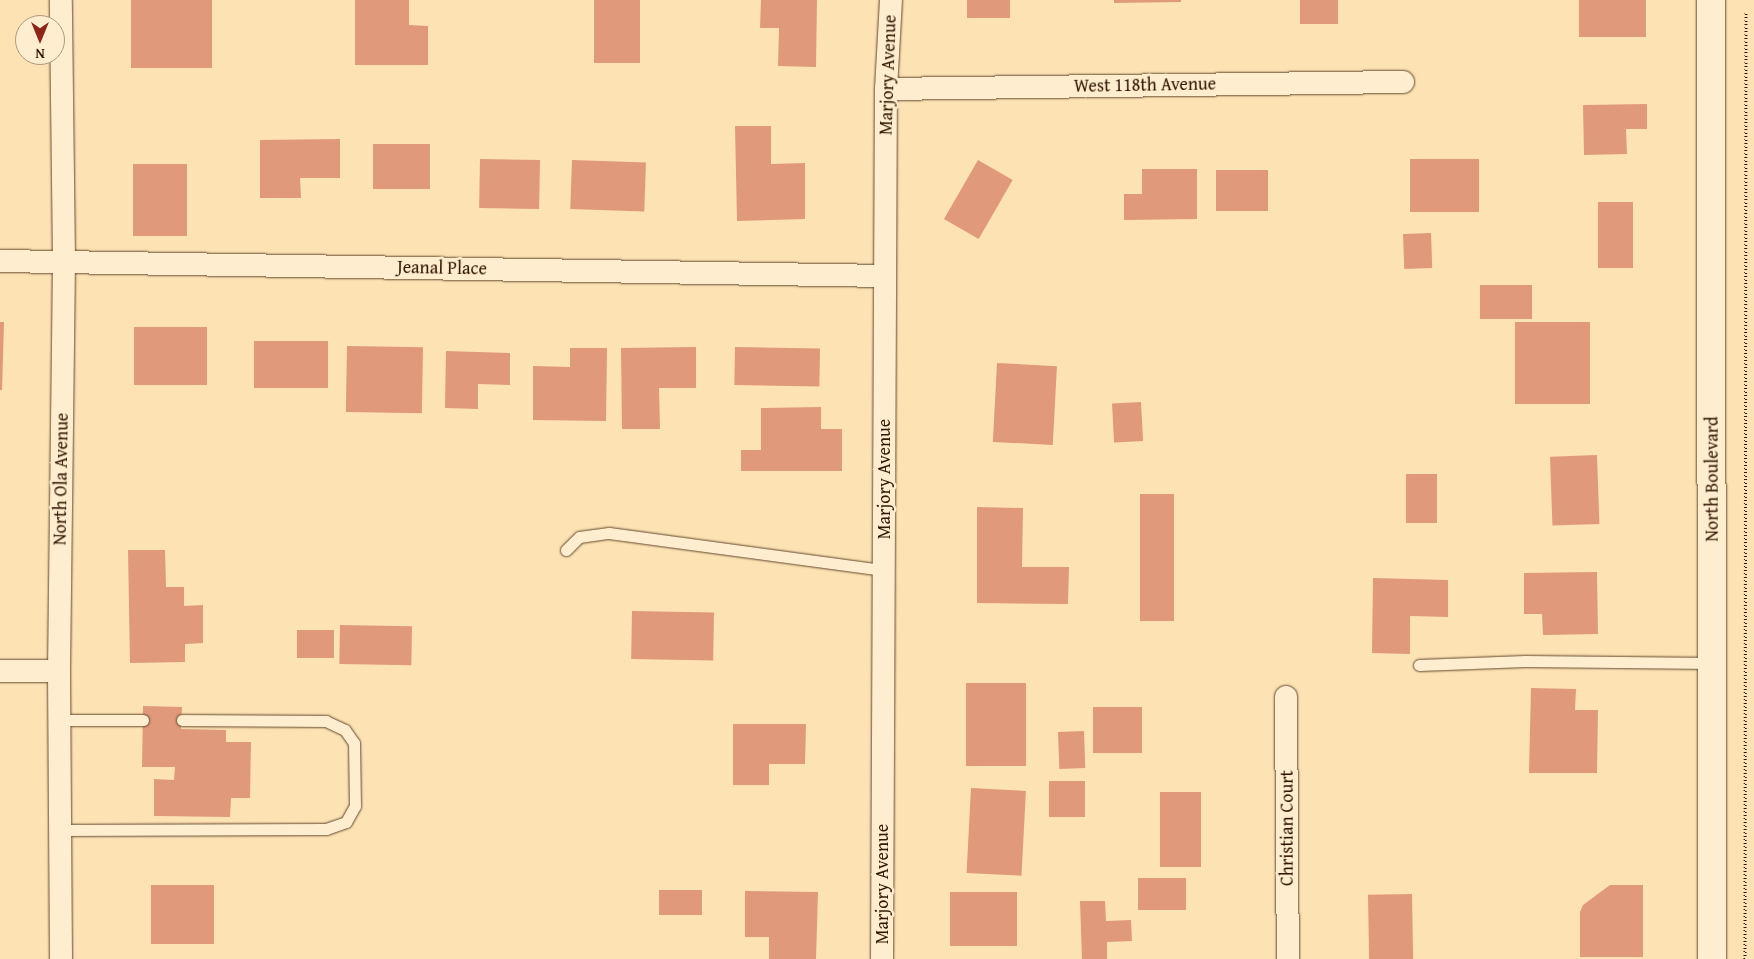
<!DOCTYPE html>
<style>
body{margin:0}
#map{position:relative;width:1754px;height:959px;overflow:hidden;background:#fde3b4;font-family:"Gentium Book Plus",serif}
div>[style]{position:absolute}
[style*='--x']{left:calc(var(--x)*1px);top:calc(var(--y)*1px);width:calc(var(--w)*1px);rotate:calc(var(--a)*1deg)}
.building>*{inset:0;background:#e0997b;transform-origin:0 0}
.path>*{height:3px;margin-top:-1.5px;transform-origin:0;background:repeating-linear-gradient(90deg,#321502 0 1px,transparent 0 3.5px)}
.roads{filter:drop-shadow(0 0 1px #65482e) drop-shadow(0 0 1px #65482e)}
.lane>*{height:11px;margin:-5.5px;padding:0 5.5px;transform-origin:5.5px;border-radius:5.5px;background:#feedce}
.street>*{height:22px;margin:-11px;padding:0 11px;transform-origin:11px;border-radius:11px;background:#feedce}
.secondary>*{height:28px;margin:-14px;padding:0 14px;transform-origin:14px;border-radius:14px;background:#feedce}
span{translate:-50% -50%;white-space:nowrap;text-align:center;line-height:1.15;-webkit-text-stroke:5px #feedce;paint-order:stroke}
.street-label{font-size:18px;color:#321502}
.north{position:absolute;left:15px;top:15px;width:50px;height:50px;box-sizing:border-box;background:#feedce;border:1px solid #ac977c;border-radius:50%;rotate:180deg;font-size:14px;font-weight:700;line-height:20px;text-align:center;color:#321502}
.north::after{content:'';display:block;margin:auto;width:18px;height:22px;background:#8f2418;clip-path:polygon(50% 0,100% 100%,50% 72%,0 100%)}
</style>
<div id="map">
<div class="building">
<i style="left:131px;top:0;width:81px;height:68px"></i>
<i style="clip-path:polygon(355px 0,409px 0,409px 25px,428px 26px,428px 65px,355px 65px)"></i>
<i style="left:594px;top:0;width:46px;height:63px"></i>
<i style="clip-path:polygon(761px 0,817px 0,816px 67px,778px 66px,779px 28px,760px 28px)"></i>
<i style="left:967px;top:0;width:43px;height:18px"></i>
<i style="clip-path:polygon(1114px 0,1181px 0,1181px 2px,1114px 3px)"></i>
<i style="left:1300px;top:0;width:38px;height:24px"></i>
<i style="left:1579px;top:0;width:67px;height:37px"></i>
<i style="clip-path:polygon(1647px 104px,1647px 129px,1626px 129px,1627px 154px,1584px 155px,1583px 105px)"></i>
<i style="clip-path:polygon(735px 126px,771px 126px,771px 164px,805px 163px,805px 219px,737px 221px)"></i>
<i style="clip-path:polygon(340px 139px,340px 178px,300px 178px,301px 198px,260px 198px,260px 140px)"></i>
<i style="left:373px;top:144px;width:57px;height:45px"></i>
<i style="left:480px;top:159px;width:60px;height:49px;rotate:1deg"></i>
<i style="left:1410px;top:159px;width:69px;height:53px"></i>
<i style="left:572px;top:160px;width:74px;height:49px;rotate:2deg"></i>
<i style="left:978px;top:160px;width:40px;height:68px;rotate:30deg"></i>
<i style="left:133px;top:164px;width:54px;height:72px"></i>
<i style="clip-path:polygon(1142px 169px,1197px 169px,1197px 219px,1124px 220px,1124px 194px,1142px 194px)"></i>
<i style="left:1216px;top:170px;width:52px;height:41px"></i>
<i style="left:1598px;top:202px;width:35px;height:66px"></i>
<i style="left:1431px;top:233px;width:35px;height:28px;rotate:88deg"></i>
<i style="left:1532px;top:285px;width:34px;height:52px;rotate:90deg"></i>
<i style="clip-path:polygon(0 322px,4px 322px,2px 390px,0 390px)"></i>
<i style="left:1590px;top:322px;width:82px;height:75px;rotate:90deg"></i>
<i style="left:207px;top:327px;width:58px;height:73px;rotate:90deg"></i>
<i style="left:254px;top:341px;width:74px;height:47px"></i>
<i style="left:347px;top:346px;width:76px;height:66px;rotate:1deg"></i>
<i style="clip-path:polygon(696px 347px,696px 388px,659px 388px,660px 429px,622px 429px,621px 348px)"></i>
<i style="left:735px;top:347px;width:85px;height:38px;rotate:1deg"></i>
<i style="clip-path:polygon(570px 348px,607px 348px,606px 421px,533px 420px,533px 366px,570px 367px)"></i>
<i style="clip-path:polygon(446px 351px,510px 353px,510px 385px,478px 384px,478px 409px,445px 408px)"></i>
<i style="left:997px;top:363px;width:60px;height:79px;rotate:3deg"></i>
<i style="left:1141px;top:402px;width:39px;height:29px;rotate:87deg"></i>
<i style="clip-path:polygon(821px 407px,821px 429px,842px 429px,842px 471px,741px 471px,741px 450px,761px 450px,761px 408px)"></i>
<i style="left:1597px;top:455px;width:69px;height:47px;rotate:88deg"></i>
<i style="left:1406px;top:474px;width:31px;height:49px"></i>
<i style="left:1140px;top:494px;width:34px;height:127px"></i>
<i style="clip-path:polygon(977px 507px,1023px 508px,1022px 567px,1069px 567px,1068px 604px,977px 603px)"></i>
<i style="clip-path:polygon(128px 550px,165px 550px,166px 587px,184px 587px,184px 606px,203px 605px,203px 643px,185px 644px,185px 662px,130px 663px)"></i>
<i style="clip-path:polygon(1597px 572px,1598px 634px,1543px 635px,1542px 614px,1524px 614px,1524px 573px)"></i>
<i style="clip-path:polygon(1373px 578px,1448px 580px,1448px 617px,1410px 616px,1410px 654px,1372px 653px)"></i>
<i style="left:632px;top:611px;width:82px;height:48px;rotate:1deg"></i>
<i style="left:340px;top:625px;width:72px;height:39px;rotate:1deg"></i>
<i style="left:297px;top:630px;width:37px;height:28px"></i>
<i style="left:966px;top:683px;width:60px;height:83px"></i>
<i style="clip-path:polygon(1531px 688px,1576px 689px,1575px 710px,1598px 710px,1597px 773px,1529px 773px)"></i>
<i style="clip-path:polygon(143px 706px,182px 707px,181px 729px,226px 730px,226px 742px,251px 742px,250px 798px,231px 798px,230px 817px,154px 816px,154px 779px,174px 780px,175px 767px,142px 767px)"></i>
<i style="left:1093px;top:707px;width:49px;height:46px"></i>
<i style="clip-path:polygon(733px 724px,806px 724px,805px 764px,769px 764px,769px 785px,733px 785px)"></i>
<i style="left:1084px;top:731px;width:37px;height:26px;rotate:88deg"></i>
<i style="left:1049px;top:781px;width:36px;height:36px"></i>
<i style="left:971px;top:788px;width:55px;height:85px;rotate:3deg"></i>
<i style="left:1160px;top:792px;width:41px;height:75px"></i>
<i style="left:1138px;top:878px;width:48px;height:32px"></i>
<i style="left:151px;top:885px;width:63px;height:59px"></i>
<i style="clip-path:polygon(1610px 885px,1643px 885px,1643px 957px,1580px 957px,1580px 912px,1583px 905px)"></i>
<i style="left:702px;top:890px;width:25px;height:43px;rotate:90deg"></i>
<i style="clip-path:polygon(745px 891px,818px 892px,816px 959px,769px 959px,769px 937px,745px 937px)"></i>
<i style="left:950px;top:892px;width:67px;height:54px"></i>
<i style="left:1412px;top:894px;width:65px;height:44px;rotate:89deg"></i>
<i style="clip-path:polygon(1080px 901px,1105px 901px,1106px 921px,1131px 920px,1132px 941px,1107px 942px,1107px 959px,1082px 959px)"></i>
</div>
<div class="path">
<i style="--x:1745;--y:959;--w:948;--a:-89.94"></i>
</div>
<div class="roads">
<div class="lane">
<i style="--x:566;--y:550;--w:18;--a:-45"></i>
<i style="--x:579;--y:537;--w:30;--a:-8"></i>
<i style="--x:609;--y:533;--w:277;--a:7.7"></i>
<i style="--x:1419;--y:665;--w:106;--a:-2.2"></i>
<i style="--x:1525;--y:661;--w:187;--a:0.6"></i>
<i style="--x:59;--y:720;--w:84;--a:0"></i>
<i style="--x:60;--y:830;--w:266;--a:-0.2"></i>
<i style="--x:326;--y:829;--w:21;--a:-19"></i>
<i style="--x:346;--y:822;--w:18;--a:-61"></i>
<i style="--x:355;--y:806;--w:63;--a:-90.9"></i>
<i style="--x:354;--y:743;--w:16;--a:-125"></i>
<i style="--x:345;--y:730;--w:21;--a:-155"></i>
<i style="--x:326;--y:721;--w:144;--a:-179.6"></i>
</div>
<div class="street">
<i style="--x:886;--y:89;--w:517;--a:-0.78"></i>
<i style="--x:0;--y:261;--w:885;--a:0.97"></i>
<i style="--x:0;--y:671;--w:59;--a:0"></i>
<i style="--x:1286;--y:697;--w:262;--a:89.6"></i>
<i style="--x:61;--y:959;--w:288;--a:-90.4"></i>
<i style="--x:59;--y:671;--w:410;--a:-89.3"></i>
<i style="--x:64;--y:261;--w:261;--a:-90.7"></i>
<i style="--x:882;--y:959;--w:870;--a:-89.74"></i>
<i style="--x:886;--y:89;--w:89;--a:-86.8"></i>
</div>
<div class="secondary">
<i style="--x:1711;--y:0;--w:959;--a:89.94"></i>
</div>
</div>
<div class="street-label">
<span style="left:888px;top:75px;rotate:-88deg">Marjory Avenue</span>
<span style="left:1145px;top:85px;rotate:-1deg">West 118th Avenue</span>
<span style="left:442px;top:268px;rotate:1deg">Jeanal Place</span>
<span style="left:61px;top:479px;rotate:-89deg">North Ola Avenue</span>
<span style="left:884px;top:479px;rotate:-90deg">Marjory Avenue</span>
<span style="left:1712px;top:479px;rotate:-90deg">North Boulevard</span>
<span style="left:1287px;top:828px;rotate:-90deg">Christian Court</span>
<span style="left:882px;top:884px;rotate:-90deg">Marjory Avenue</span>
</div>
<div class="north">N</div>
</div>
